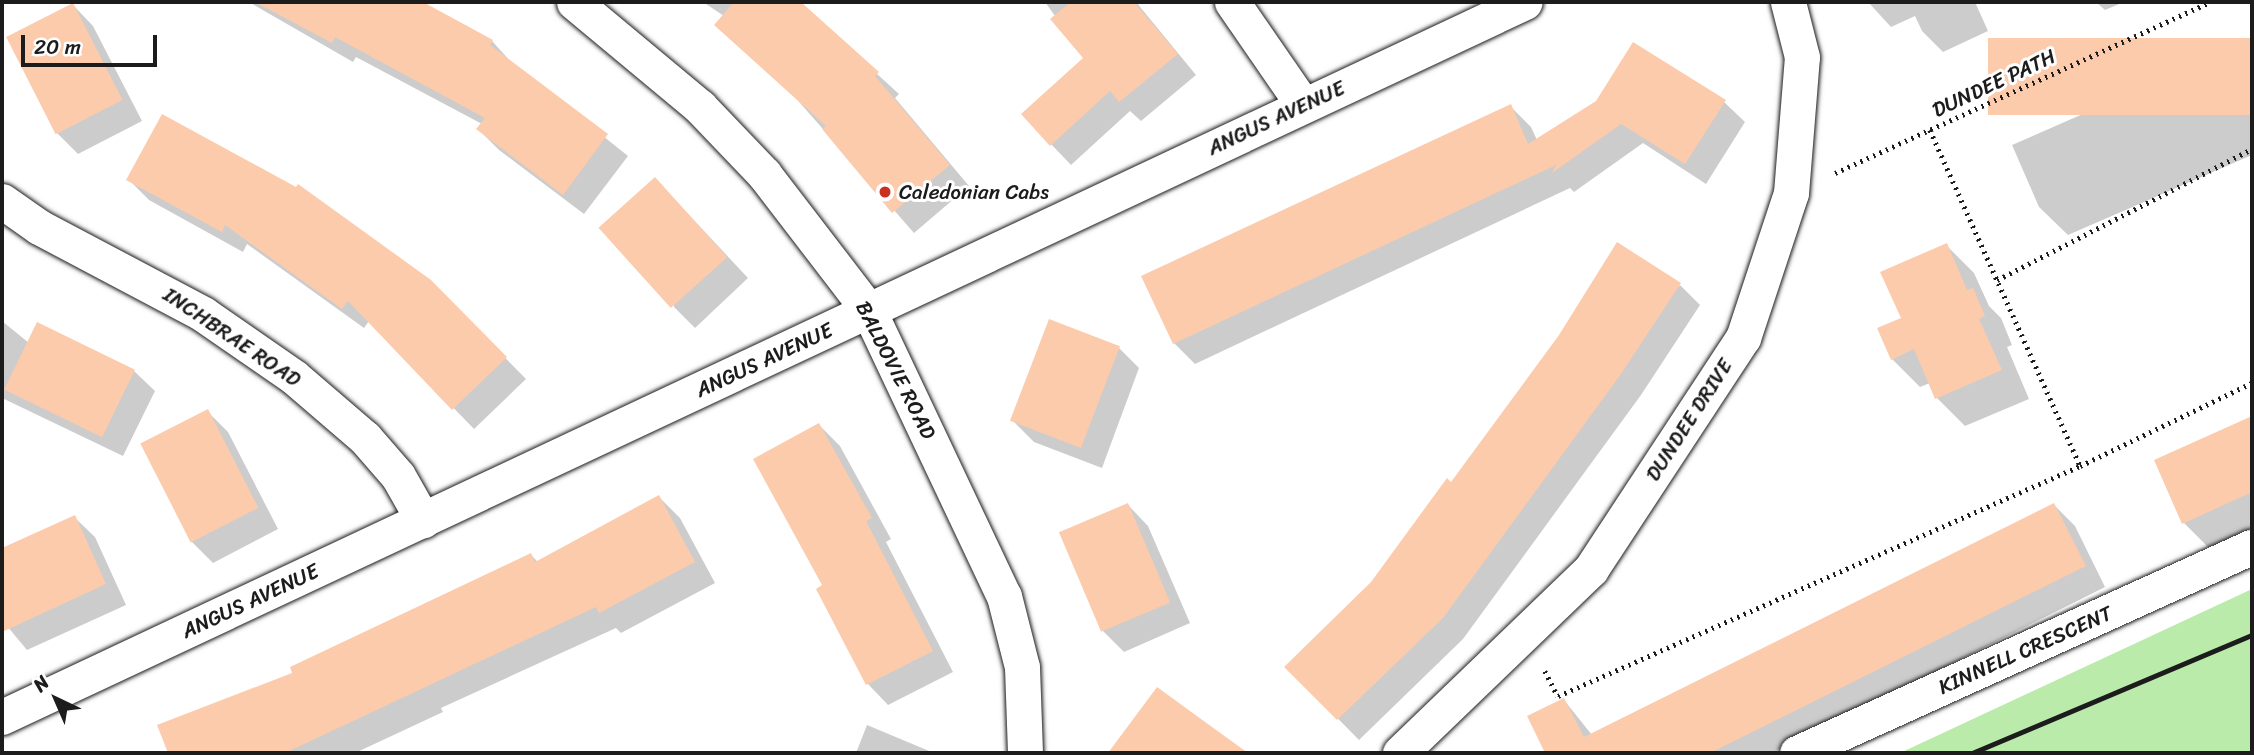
<!DOCTYPE html>
<style>
body{margin:0}
#map{position:relative;width:2254px;height:755px;overflow:hidden;background:#fff;font-family:Sriracha,sans-serif}
div>[style]{position:absolute}
[style*='--x']{left:calc(var(--x)*1px);top:calc(var(--y)*1px);width:calc(var(--w)*1px);rotate:calc(var(--a)*1deg)}
.green>*{inset:0;background:#baebab}
.shadow>*{inset:0;background:#0003}
.building>*{inset:0;background:#fccbac;transform-origin:0 0}
.path>*{height:4.5px;margin-top:-2.25px;transform-origin:0;background:repeating-linear-gradient(90deg,#1c1c1c 0 2px,transparent 0 7px)}
.roads{filter:drop-shadow(0 0 2px #1c1c1c) drop-shadow(0 0 2px #1c1c1c)}
.minor>*{height:35px;margin:-17.5px;padding:0 17.5px;transform-origin:17.5px;border-radius:17.5px;background:#fff}
.rail>*{height:5px;margin:-2.5px;padding:0 2.5px;transform-origin:2.5px;border-radius:2.5px;background:#1c1c1c}
.dots>*{width:19px;height:19px;translate:-50% -50%;box-sizing:border-box;border:4px solid #fff;border-radius:50%}
span{translate:-50% -50%;white-space:nowrap;text-align:center;line-height:1.15;-webkit-text-stroke:6px #fff;paint-order:stroke}
.street-label{font-size:21px;color:#1c1c1c}
.poi-label{font-size:21px;color:#1c1c1c}
.left{translate:0 -50%;text-align:left}
.frame{position:absolute;inset:0;border:4px solid #1c1c1c;pointer-events:none}
.north{position:absolute;left:21px;top:664px;width:70px;height:70px;-webkit-text-stroke:5px #fff;paint-order:stroke;rotate:316deg;font-size:19px;font-weight:700;line-height:28px;text-align:center;color:#1c1c1c}
.north::after{content:'';display:block;margin:auto;width:24px;height:32px;background:#1c1c1c;clip-path:polygon(50% 0,100% 100%,50% 72%,0 100%)}
.scale{position:absolute;left:21px;top:35px;width:136px;height:32px;box-sizing:border-box;border:4px solid #1c1c1c;border-top:0;padding-left:9px;font-size:21px;line-height:24px;white-space:nowrap;color:#1c1c1c;-webkit-text-stroke:5px #fff;paint-order:stroke}
</style>
<div id="map">
<div class="green">
<i style="clip-path:polygon(2252px 589px,2252px 753px,1900px 753px)"></i>
</div>
<div class="shadow">
<i style="clip-path:polygon(249px 2px,418px 2px,492px 41px,512px 63px,628px 156px,584px 214px,499px 150px,478px 129px,482px 124px,356px 57px,353px 62px)"></i>
<i style="clip-path:polygon(703px 2px,798px 2px,899px 94px,895px 98px,969px 186px,914px 233px,724px 16px)"></i>
<i style="clip-path:polygon(1045px 2px,1136px 2px,1196px 75px,1141px 121px,1130px 111px,1071px 165px,1051px 144px,1085px 58px)"></i>
<i style="clip-path:polygon(1868px 2px,1975px 2px,1988px 31px,1943px 52px,1922px 31px,1915px 16px,1891px 27px)"></i>
<i style="clip-path:polygon(2096px 2px,2124px 2px,2105px 10px)"></i>
<i style="clip-path:polygon(73px 5px,93px 26px,142px 121px,78px 154px,57px 133px)"></i>
<i style="clip-path:polygon(2252px 40px,2252px 155px,2068px 235px,2039px 207px,2012px 145px)"></i>
<i style="clip-path:polygon(1724px 102px,1745px 122px,1706px 184px,1643px 143px,1574px 192px,1570px 188px,1195px 364px,1174px 343px,1510px 106px,1531px 127px,1537px 140px)"></i>
<i style="clip-path:polygon(128px 179px,430px 281px,526px 379px,474px 429px,369px 321px,364px 328px,247px 244px,243px 252px,149px 200px)"></i>
<i style="clip-path:polygon(675px 200px,748px 278px,695px 328px,674px 307px)"></i>
<i style="clip-path:polygon(1946px 245px,1974px 273px,1989px 306px,2001px 318px,2012px 345px,2007px 347px,2029px 399px,1965px 426px,1937px 398px,1930px 383px,1920px 387px,1892px 359px,1903px 319px)"></i>
<i style="clip-path:polygon(1680px 285px,1700px 305px,1641px 395px,1463px 639px,1359px 740px,1287px 667px,1373px 583px,1452px 484px)"></i>
<i style="clip-path:polygon(2px 321px,29px 343px,134px 371px,155px 391px,123px 456px,2px 398px)"></i>
<i style="clip-path:polygon(1119px 348px,1139px 368px,1102px 468px,1034px 442px,1013px 421px)"></i>
<i style="clip-path:polygon(207px 411px,228px 432px,278px 529px,213px 563px,192px 542px)"></i>
<i style="clip-path:polygon(2252px 418px,2252px 533px,2212px 551px,2184px 523px,2156px 461px)"></i>
<i style="clip-path:polygon(819px 425px,840px 446px,891px 539px,886px 542px,953px 672px,888px 705px,868px 684px,818px 589px,825px 586px)"></i>
<i style="clip-path:polygon(659px 497px,680px 518px,715px 583px,621px 633px,616px 628px,441px 708px,443px 712px,355px 753px,170px 753px,160px 726px,294px 674px,531px 555px,538px 562px)"></i>
<i style="clip-path:polygon(1128px 505px,1148px 526px,1190px 623px,1124px 652px,1103px 631px)"></i>
<i style="clip-path:polygon(2054px 505px,2075px 526px,2105px 587px,1772px 753px,1547px 753px,1529px 717px,1564px 700px,1592px 735px)"></i>
<i style="clip-path:polygon(74px 517px,95px 537px,126px 605px,27px 650px,2px 620px,2px 550px)"></i>
<i style="clip-path:polygon(1158px 689px,1244px 753px,1121px 753px,1114px 747px)"></i>
<i style="clip-path:polygon(867px 725px,934px 753px,856px 753px)"></i>
</div>
<div class="building">
<i style="clip-path:polygon(255px 2px,423px 2px,493px 40px,490px 45px,608px 134px,563px 195px,476px 129px,485px 118px,335px 37px,332px 43px)"></i>
<i style="clip-path:polygon(734px 2px,801px 2px,879px 72px,875px 76px,950px 165px,892px 213px,822px 129px,826px 126px,714px 25px)"></i>
<i style="clip-path:polygon(1071px 2px,1134px 2px,1178px 54px,1119px 102px,1110px 91px,1050px 146px,1021px 114px,1083px 58px,1050px 19px)"></i>
<i style="left:73px;top:3px;width:109px;height:75px;rotate:63deg"></i>
<i style="left:2252px;top:38px;width:77px;height:264px;rotate:90deg"></i>
<i style="clip-path:polygon(1633px 42px,1726px 100px,1685px 164px,1621px 124px,1552px 173px,1556px 165px,1173px 344px,1141px 276px,1511px 104px,1528px 144px,1596px 101px)"></i>
<i style="clip-path:polygon(162px 114px,296px 187px,298px 184px,431px 280px,507px 357px,452px 410px,348px 301px,342px 309px,225px 225px,222px 232px,126px 180px)"></i>
<i style="left:655px;top:177px;width:108px;height:76px;rotate:48deg"></i>
<i style="clip-path:polygon(1617px 242px,1681px 283px,1621px 374px,1443px 618px,1337px 720px,1284px 667px,1371px 582px,1447px 478px,1451px 482px,1559px 335px)"></i>
<i style="clip-path:polygon(1947px 243px,1967px 290px,1973px 288px,1985px 316px,1979px 319px,2002px 370px,1935px 399px,1914px 349px,1891px 360px,1877px 328px,1901px 318px,1880px 272px)"></i>
<i style="left:1049px;top:319px;width:76px;height:109px;rotate:21deg"></i>
<i style="left:37px;top:322px;width:109px;height:75px;rotate:26deg"></i>
<i style="left:208px;top:409px;width:111px;height:76px;rotate:63deg"></i>
<i style="clip-path:polygon(2252px 416px,2252px 492px,2182px 524px,2154px 460px)"></i>
<i style="clip-path:polygon(819px 423px,872px 518px,866px 521px,933px 651px,866px 685px,816px 589px,822px 585px,753px 459px)"></i>
<i style="clip-path:polygon(659px 495px,695px 562px,599px 613px,596px 607px,285px 753px,168px 753px,157px 725px,292px 673px,290px 667px,531px 553px,535px 562px)"></i>
<i style="left:1128px;top:503px;width:108px;height:75px;rotate:67deg"></i>
<i style="clip-path:polygon(2054px 503px,2086px 566px,1710px 753px,1545px 753px,1527px 716px,1564px 698px,1584px 737px)"></i>
<i style="clip-path:polygon(75px 515px,106px 584px,2px 632px,2px 548px)"></i>
<i style="clip-path:polygon(1157px 687px,1201px 719px,1248px 753px,1108px 753px)"></i>
</div>
<div class="path">
<i style="--x:1930;--y:130;--w:368;--a:65.9"></i>
<i style="--x:1835;--y:173;--w:412;--a:-24.5"></i>
<i style="--x:1997;--y:280;--w:287;--a:-27.2"></i>
<i style="--x:1545;--y:671;--w:28;--a:63"></i>
<i style="--x:1558;--y:696;--w:570;--a:-23.78"></i>
<i style="--x:2080;--y:466;--w:191;--a:-25.8"></i>
</div>
<div class="roads">
<div class="minor">
<i style="--x:574;--y:2;--w:164;--a:39.8"></i>
<i style="--x:700;--y:107;--w:93;--a:46.3"></i>
<i style="--x:764;--y:174;--w:173;--a:52.5"></i>
<i style="--x:869;--y:311;--w:315;--a:64.7"></i>
<i style="--x:1004;--y:596;--w:73;--a:75.8"></i>
<i style="--x:1022;--y:667;--w:86;--a:88"></i>
<i style="--x:1232;--y:2;--w:125;--a:55.4"></i>
<i style="--x:2;--y:201;--w:45;--a:35.1"></i>
<i style="--x:39;--y:227;--w:186;--a:27.9"></i>
<i style="--x:203;--y:314;--w:111;--a:34.7"></i>
<i style="--x:294;--y:377;--w:94;--a:40.7"></i>
<i style="--x:365;--y:438;--w:50;--a:49"></i>
<i style="--x:398;--y:476;--w:51;--a:60.4"></i>
<i style="--x:2;--y:717;--w:1682;--a:-25.15"></i>
<i style="--x:1400;--y:753;--w:265;--a:-43.9"></i>
<i style="--x:1591;--y:569;--w:277;--a:-56.7"></i>
<i style="--x:1743;--y:338;--w:153;--a:-71.7"></i>
<i style="--x:1791;--y:193;--w:136;--a:-85.4"></i>
<i style="--x:1802;--y:57;--w:57;--a:-104.3"></i>
<i style="--x:1797;--y:753;--w:499;--a:-24.4"></i>
</div>
</div>
<div class="rail">
<i style="--x:1972;--y:753;--w:304;--a:-22.9"></i>
</div>
<div class="dots">
<i style="left:885px;top:192px;background:#c8321e"></i>
</div>
<div class="street-label">
<span style="left:1994px;top:83px;rotate:-25deg">DUNDEE PATH</span>
<span style="left:1276px;top:118px;rotate:-25deg">ANGUS AVENUE</span>
<span style="left:232px;top:337px;rotate:34deg">INCHBRAE ROAD</span>
<span style="left:764px;top:360px;rotate:-25deg">ANGUS AVENUE</span>
<span style="left:896px;top:370px;rotate:63deg">BALDOVIE ROAD</span>
<span style="left:1689px;top:420px;rotate:-57deg">DUNDEE DRIVE</span>
<span style="left:250px;top:601px;rotate:-25deg">ANGUS AVENUE</span>
<span style="left:2025px;top:650px;rotate:-24deg">KINNELL CRESCENT</span>
</div>
<div class="poi-label">
<span class="left" style="left:899px;top:192px">Caledonian Cabs</span>
</div>
<div class="frame"></div>
<div class="north">N</div>
<div class="scale">20 m</div>
</div>
